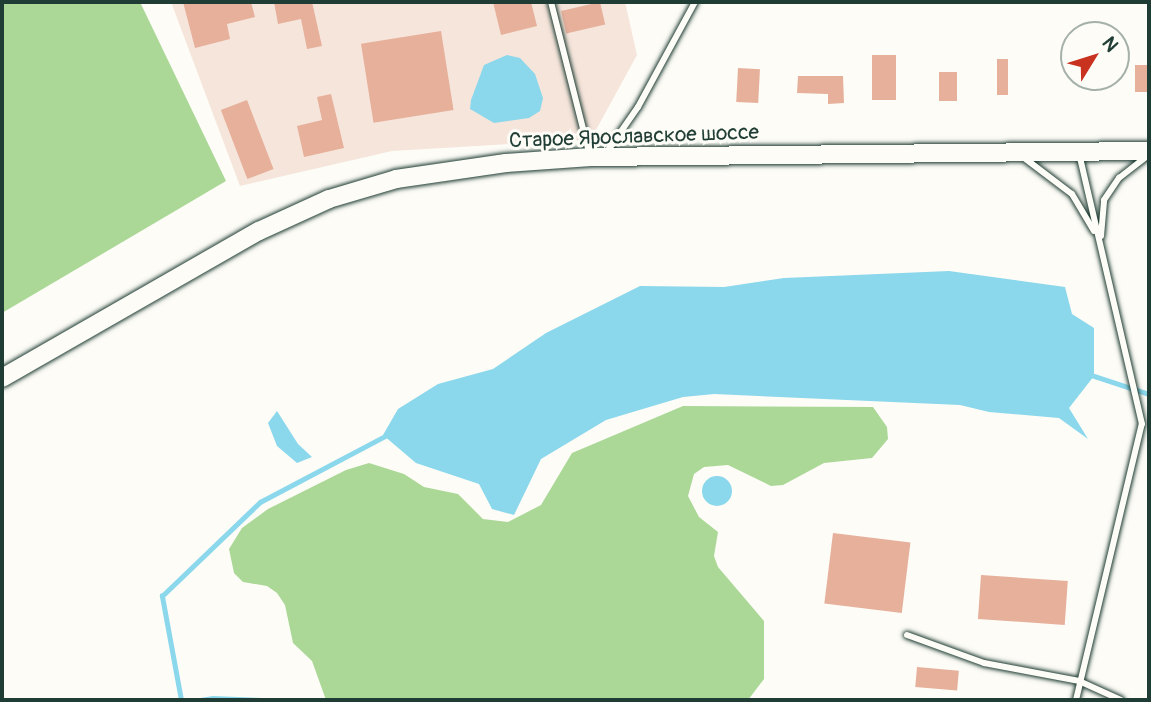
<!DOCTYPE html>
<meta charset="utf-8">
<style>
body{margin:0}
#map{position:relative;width:1151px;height:702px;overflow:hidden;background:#fdfcf7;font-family:Pangolin,sans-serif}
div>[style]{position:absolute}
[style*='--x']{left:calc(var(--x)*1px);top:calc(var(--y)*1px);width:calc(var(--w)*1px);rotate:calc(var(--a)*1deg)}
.built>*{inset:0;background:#f6e5db}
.green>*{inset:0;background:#abd897}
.water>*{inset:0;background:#8bd7eb}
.round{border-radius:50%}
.stream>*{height:4.5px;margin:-2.25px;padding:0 2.25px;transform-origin:2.25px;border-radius:2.25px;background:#8bd7eb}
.building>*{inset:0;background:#e6b09b;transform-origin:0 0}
.roads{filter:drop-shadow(0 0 2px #1f3d34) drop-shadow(0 0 2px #1f3d34)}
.lane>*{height:6px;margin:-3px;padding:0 3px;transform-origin:3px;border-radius:3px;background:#fdfcf7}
.secondary>*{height:18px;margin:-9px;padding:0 9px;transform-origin:9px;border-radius:9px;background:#fdfcf7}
span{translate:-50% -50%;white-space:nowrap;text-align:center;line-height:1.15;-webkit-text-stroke:6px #fdfcf7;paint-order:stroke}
.street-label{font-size:21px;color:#1f3d34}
.frame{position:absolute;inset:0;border:4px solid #1f3d34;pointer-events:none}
.north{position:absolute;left:1060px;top:21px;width:70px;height:70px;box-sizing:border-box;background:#fdfcf7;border:2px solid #a4b0a9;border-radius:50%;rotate:52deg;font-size:19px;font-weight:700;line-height:28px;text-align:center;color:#1f3d34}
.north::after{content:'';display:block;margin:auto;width:24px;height:32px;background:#c8321e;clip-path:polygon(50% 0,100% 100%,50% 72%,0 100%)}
</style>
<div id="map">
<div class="built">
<i style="clip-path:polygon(171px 2px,625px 2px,637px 55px,591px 139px,392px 151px,240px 186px)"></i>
</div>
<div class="green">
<i style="clip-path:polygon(2px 2px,140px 2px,226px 181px,2px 313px)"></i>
<i style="clip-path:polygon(683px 406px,873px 407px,887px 427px,888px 439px,872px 458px,824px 463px,783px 485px,771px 486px,728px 465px,704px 467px,694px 474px,688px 496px,699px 517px,718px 532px,714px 556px,718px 567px,764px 621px,764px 679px,748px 700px,326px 700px,312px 661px,293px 643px,285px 605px,277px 593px,267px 586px,243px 582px,234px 573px,229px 549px,242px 528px,268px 509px,346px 470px,369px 463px,404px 474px,424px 487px,458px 494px,483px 519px,508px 522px,541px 505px,572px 453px)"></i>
</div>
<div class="water">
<i style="clip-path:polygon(507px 55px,520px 58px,535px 74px,543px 98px,540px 111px,529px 118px,494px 123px,470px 109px,471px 100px,484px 65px)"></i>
<i style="clip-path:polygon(949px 271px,1065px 287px,1072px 314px,1094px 328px,1094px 376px,1069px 408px,1088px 439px,1059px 418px,989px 412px,960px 405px,714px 394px,683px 397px,606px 420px,541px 459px,514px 515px,492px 509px,479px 484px,416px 463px,383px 435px,398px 409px,438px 384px,493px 369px,546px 333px,640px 286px,724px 287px,784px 278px)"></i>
<i style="clip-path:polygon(277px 411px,298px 444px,312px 457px,297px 463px,277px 446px,268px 423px)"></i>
<i class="round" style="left:702px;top:476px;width:30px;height:30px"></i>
<i style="clip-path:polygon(213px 696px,263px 698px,264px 700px,188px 700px)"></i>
</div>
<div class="stream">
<i style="--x:1091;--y:375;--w:61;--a:18.1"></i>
<i style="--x:181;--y:700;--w:106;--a:-100.4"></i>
<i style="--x:162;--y:596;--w:136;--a:-43.8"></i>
<i style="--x:260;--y:502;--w:146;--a:-27.8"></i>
</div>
<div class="building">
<i style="clip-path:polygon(183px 2px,251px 2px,255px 17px,227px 24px,230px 39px,195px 48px)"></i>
<i style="clip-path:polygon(274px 2px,312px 2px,322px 46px,307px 49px,301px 19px,278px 24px)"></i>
<i style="clip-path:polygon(493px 2px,531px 2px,537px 26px,501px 35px)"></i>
<i style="left:600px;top:2px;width:23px;height:40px;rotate:77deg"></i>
<i style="left:441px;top:31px;width:80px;height:81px;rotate:81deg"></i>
<i style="left:872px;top:55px;width:24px;height:45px"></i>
<i style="left:997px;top:59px;width:11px;height:36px"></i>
<i style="left:1135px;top:65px;width:14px;height:27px"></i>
<i style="left:738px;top:68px;width:22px;height:34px;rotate:3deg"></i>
<i style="left:939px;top:72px;width:18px;height:29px"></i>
<i style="clip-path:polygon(798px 76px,843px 76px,844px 103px,828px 104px,828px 94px,797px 93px)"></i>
<i style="clip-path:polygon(331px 94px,344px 148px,304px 157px,297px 126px,322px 120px,317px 97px)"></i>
<i style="left:247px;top:100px;width:74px;height:28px;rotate:69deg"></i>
<i style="left:833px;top:533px;width:78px;height:71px;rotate:7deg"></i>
<i style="left:981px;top:575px;width:87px;height:44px;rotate:4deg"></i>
<i style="left:917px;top:667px;width:42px;height:20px;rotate:5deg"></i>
</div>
<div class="roads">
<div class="lane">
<i style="--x:551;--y:2;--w:159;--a:75.8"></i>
<i style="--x:606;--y:153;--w:56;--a:-55.2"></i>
<i style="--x:638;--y:107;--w:119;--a:-61.5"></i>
<i style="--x:1023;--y:157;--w:61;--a:37.1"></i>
<i style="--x:1072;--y:194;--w:43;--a:59.3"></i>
<i style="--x:1101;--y:236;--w:36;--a:-85"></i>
<i style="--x:1104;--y:200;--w:27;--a:-56"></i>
<i style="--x:1119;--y:178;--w:34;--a:-38"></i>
<i style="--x:907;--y:635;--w:82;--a:20"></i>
<i style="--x:984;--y:663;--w:97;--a:10.7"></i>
<i style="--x:1079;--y:681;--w:46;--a:24.3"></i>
<i style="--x:1076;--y:700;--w:284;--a:-76.6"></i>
<i style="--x:1142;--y:424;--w:277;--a:-103.1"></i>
</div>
<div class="secondary">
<i style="--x:2;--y:378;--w:296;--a:-29.8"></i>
<i style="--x:259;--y:231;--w:77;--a:-24.6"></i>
<i style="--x:329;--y:199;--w:70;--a:-16.6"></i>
<i style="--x:396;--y:179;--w:111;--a:-8.3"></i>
<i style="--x:506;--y:163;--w:85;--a:-4"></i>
<i style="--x:591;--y:157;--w:558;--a:-0.62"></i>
</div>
</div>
<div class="street-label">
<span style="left:634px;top:137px;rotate:-2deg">Старое Ярославское шоссе</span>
</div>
<div class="frame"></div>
<div class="north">N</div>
</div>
